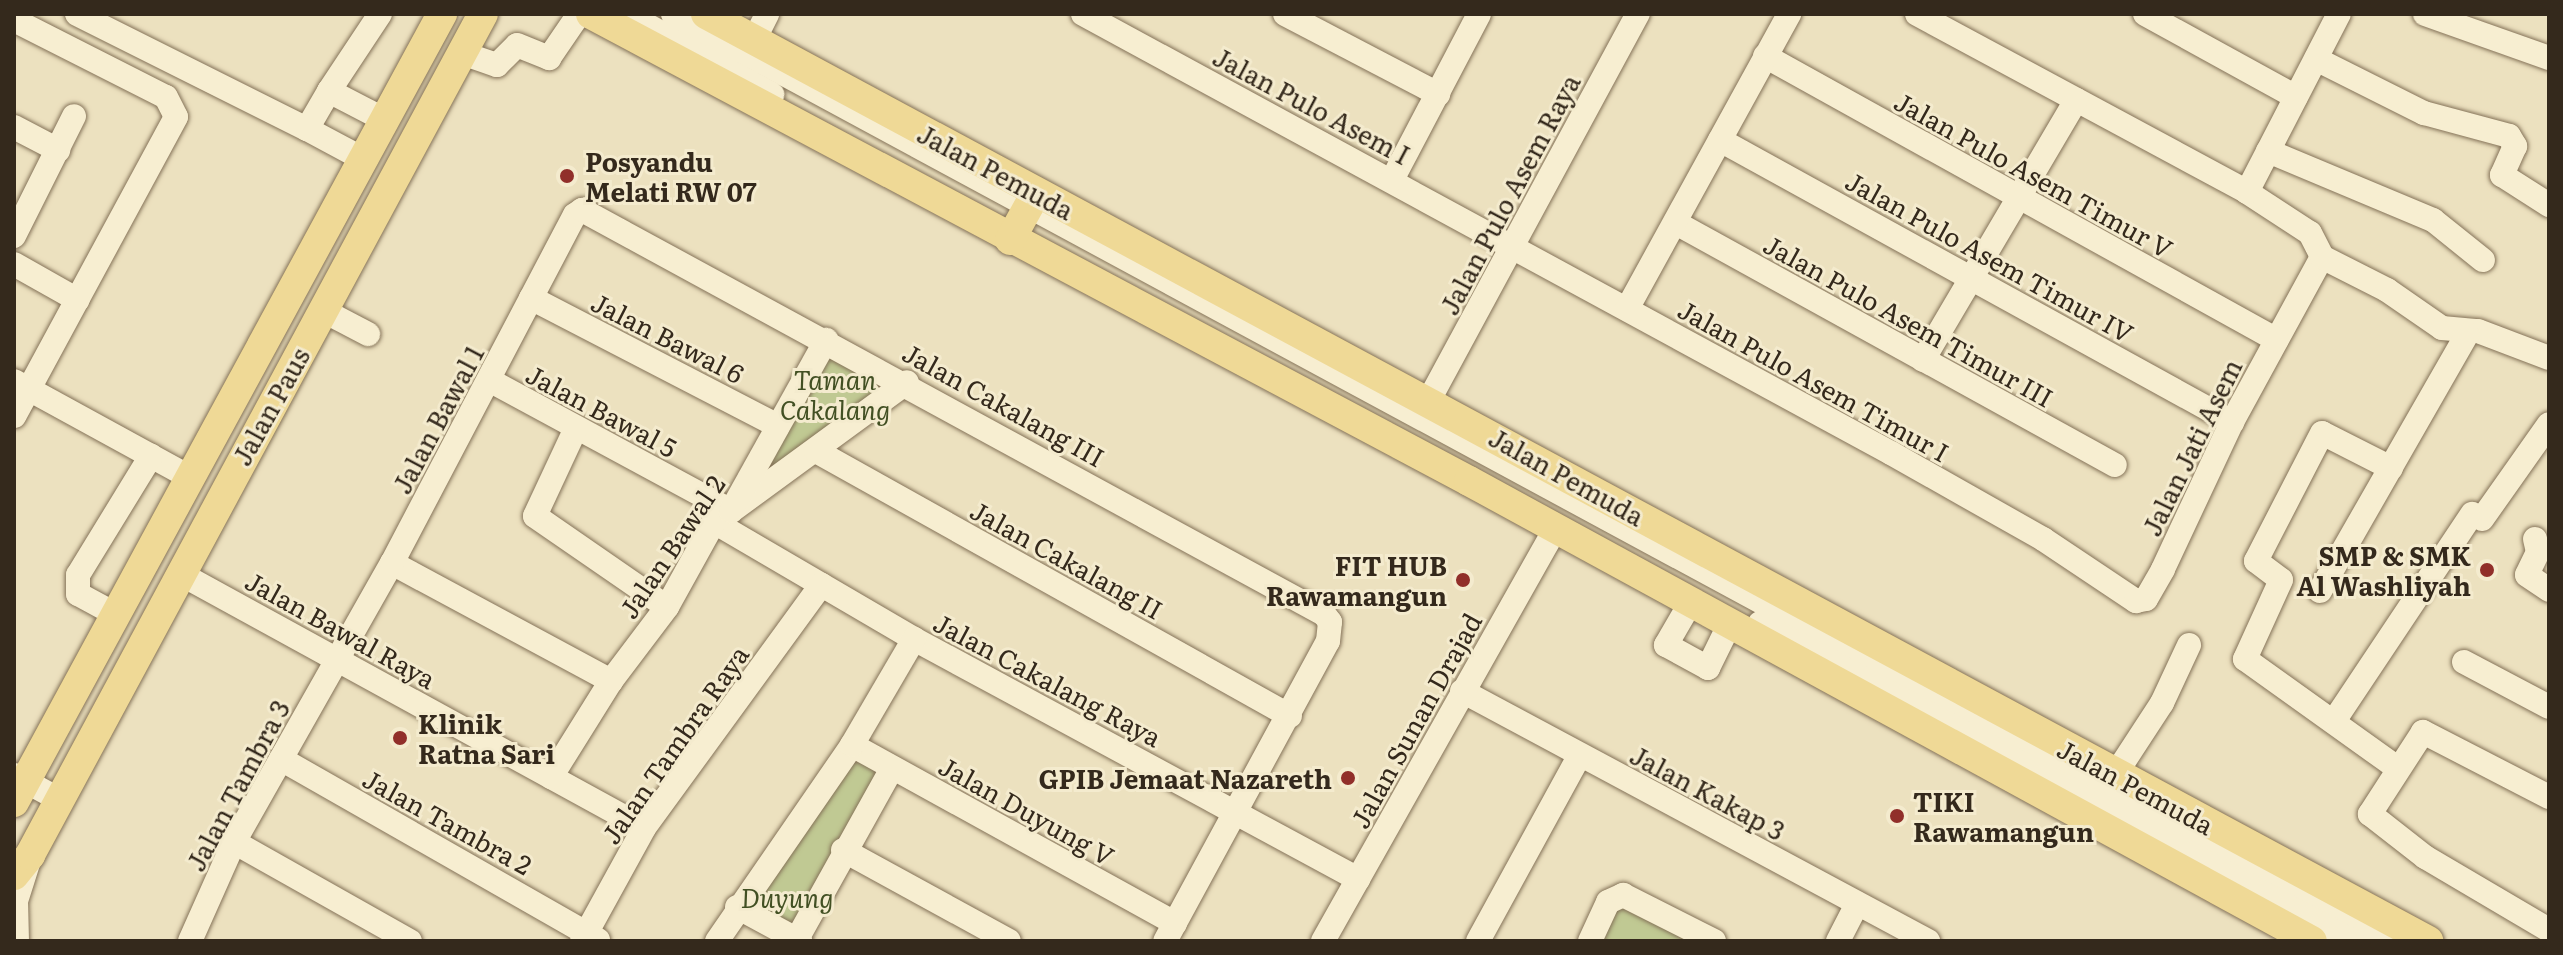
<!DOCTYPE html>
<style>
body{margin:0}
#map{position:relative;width:2563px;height:955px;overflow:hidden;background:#ece1bf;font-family:Literata,serif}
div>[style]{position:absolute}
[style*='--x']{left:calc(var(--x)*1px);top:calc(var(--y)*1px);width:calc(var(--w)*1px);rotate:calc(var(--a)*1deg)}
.green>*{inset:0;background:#c0c993}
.roads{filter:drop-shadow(0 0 2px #847258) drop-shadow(0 0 2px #847258)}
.minor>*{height:24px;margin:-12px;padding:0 12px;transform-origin:12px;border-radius:12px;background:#f7eed1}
.major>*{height:30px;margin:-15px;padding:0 15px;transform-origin:15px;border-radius:15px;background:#efd996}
.dots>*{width:22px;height:22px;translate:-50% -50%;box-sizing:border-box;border:4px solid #f4ebce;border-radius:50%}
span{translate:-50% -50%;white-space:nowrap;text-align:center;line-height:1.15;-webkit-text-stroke:6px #f4ebce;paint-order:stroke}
.street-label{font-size:26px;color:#34291c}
.poi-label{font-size:26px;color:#34291c;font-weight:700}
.left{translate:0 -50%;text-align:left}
.right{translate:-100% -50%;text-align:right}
.park-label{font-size:26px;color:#425023;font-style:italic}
.frame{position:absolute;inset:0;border:16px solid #34291c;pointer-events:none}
</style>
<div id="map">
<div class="green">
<i style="clip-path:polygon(823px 353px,887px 389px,751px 494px)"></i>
<i style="clip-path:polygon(850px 757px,888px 777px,797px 935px,749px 907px)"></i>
<i style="clip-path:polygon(1616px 903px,1689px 941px,1597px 941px)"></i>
</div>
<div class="roads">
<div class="minor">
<i style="--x:77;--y:14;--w:257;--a:26.6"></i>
<i style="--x:307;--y:129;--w:44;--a:-59.9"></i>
<i style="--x:380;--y:14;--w:92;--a:123.5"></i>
<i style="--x:329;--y:91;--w:63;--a:27.4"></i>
<i style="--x:627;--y:14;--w:166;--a:28.9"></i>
<i style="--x:673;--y:14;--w:1950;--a:28.38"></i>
<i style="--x:1083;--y:14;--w:920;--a:28.52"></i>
<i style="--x:1891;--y:453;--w:175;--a:29.5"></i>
<i style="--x:2043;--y:539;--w:112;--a:33.7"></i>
<i style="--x:2136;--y:601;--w:10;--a:-11"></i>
<i style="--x:2146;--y:599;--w:34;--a:-60"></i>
<i style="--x:2163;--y:569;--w:162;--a:-64.9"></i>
<i style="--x:2232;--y:422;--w:188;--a:-61.4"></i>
<i style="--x:1285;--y:14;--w:173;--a:27.6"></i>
<i style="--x:1917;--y:14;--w:375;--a:28.3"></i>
<i style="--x:2247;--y:192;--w:75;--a:33.1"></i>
<i style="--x:2310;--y:233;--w:27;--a:63"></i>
<i style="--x:2145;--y:14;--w:172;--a:28.8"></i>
<i style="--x:2425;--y:14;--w:132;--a:19.5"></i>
<i style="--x:14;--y:20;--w:170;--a:26.9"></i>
<i style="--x:166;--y:97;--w:22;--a:63"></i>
<i style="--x:176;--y:117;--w:340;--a:118.4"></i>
<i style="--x:754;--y:40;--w:29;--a:-63"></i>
<i style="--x:462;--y:53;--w:37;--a:19"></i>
<i style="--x:497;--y:65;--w:28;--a:-45"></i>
<i style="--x:517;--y:45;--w:35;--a:22"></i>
<i style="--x:549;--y:58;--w:53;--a:-55.7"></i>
<i style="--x:1765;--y:56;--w:585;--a:29.02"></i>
<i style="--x:2316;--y:59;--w:121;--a:26.6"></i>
<i style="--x:2424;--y:113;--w:88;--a:15.1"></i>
<i style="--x:2509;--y:136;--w:12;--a:59"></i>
<i style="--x:2515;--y:146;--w:32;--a:114"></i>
<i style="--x:2502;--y:175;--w:56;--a:32.6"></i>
<i style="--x:14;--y:127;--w:50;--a:27.6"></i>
<i style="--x:307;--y:129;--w:66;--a:28.1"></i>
<i style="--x:1720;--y:140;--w:585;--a:28.85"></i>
<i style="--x:2268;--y:151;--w:179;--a:22.7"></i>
<i style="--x:2433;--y:220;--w:64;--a:38.7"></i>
<i style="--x:1392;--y:180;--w:187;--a:-62.3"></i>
<i style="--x:2247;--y:192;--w:200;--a:-62.7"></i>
<i style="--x:1676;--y:223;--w:501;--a:28.87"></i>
<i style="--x:14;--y:236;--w:134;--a:-63.4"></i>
<i style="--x:2322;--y:257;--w:73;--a:26.9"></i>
<i style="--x:2387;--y:290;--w:67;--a:34.6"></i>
<i style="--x:2442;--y:328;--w:36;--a:5"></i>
<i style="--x:2478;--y:331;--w:76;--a:20.8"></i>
<i style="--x:14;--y:264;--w:73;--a:29.4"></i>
<i style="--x:531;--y:298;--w:278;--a:27.4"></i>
<i style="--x:1627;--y:309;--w:337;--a:-61.2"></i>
<i style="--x:322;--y:310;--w:52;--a:27.6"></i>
<i style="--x:1923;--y:360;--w:302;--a:-59.5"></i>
<i style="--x:489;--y:380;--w:275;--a:28.4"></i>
<i style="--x:731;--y:511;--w:218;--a:-36.2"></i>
<i style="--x:14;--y:381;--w:200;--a:28.7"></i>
<i style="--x:1429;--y:400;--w:439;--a:-61.6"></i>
<i style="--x:576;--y:428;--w:97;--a:115"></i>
<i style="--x:535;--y:516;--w:160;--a:34.6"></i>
<i style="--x:816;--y:451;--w:543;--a:29.21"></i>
<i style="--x:2391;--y:468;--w:77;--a:-153.1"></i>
<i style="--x:2322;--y:433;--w:144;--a:117.3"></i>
<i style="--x:2256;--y:561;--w:31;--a:37"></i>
<i style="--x:2281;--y:580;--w:87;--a:114.5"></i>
<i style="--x:2245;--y:659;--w:187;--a:35.6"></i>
<i style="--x:2482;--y:519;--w:116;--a:-54.8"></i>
<i style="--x:714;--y:522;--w:232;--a:30.3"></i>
<i style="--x:914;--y:639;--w:505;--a:28.39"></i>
<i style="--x:2535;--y:539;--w:13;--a:77"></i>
<i style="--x:2538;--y:552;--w:25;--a:116"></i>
<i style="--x:2527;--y:575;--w:27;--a:34"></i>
<i style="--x:392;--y:563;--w:249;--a:28.3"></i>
<i style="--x:179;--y:573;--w:530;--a:28.74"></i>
<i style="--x:2320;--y:591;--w:296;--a:-60.2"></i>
<i style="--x:1691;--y:602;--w:50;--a:120.2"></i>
<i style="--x:1666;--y:645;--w:48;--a:28.7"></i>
<i style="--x:1708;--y:668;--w:50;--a:-63.9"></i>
<i style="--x:115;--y:614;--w:42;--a:-151.6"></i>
<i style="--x:78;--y:594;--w:19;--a:-90"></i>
<i style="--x:78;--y:575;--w:140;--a:-58.5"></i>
<i style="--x:1760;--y:623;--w:673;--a:28.2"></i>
<i style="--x:2464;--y:662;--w:96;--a:27.9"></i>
<i style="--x:1462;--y:691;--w:529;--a:28.21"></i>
<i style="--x:2334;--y:721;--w:249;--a:-56.3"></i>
<i style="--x:852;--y:745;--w:369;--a:28.9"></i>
<i style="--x:281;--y:759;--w:365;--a:29.7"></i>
<i style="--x:14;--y:775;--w:52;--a:28.5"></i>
<i style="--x:2115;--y:775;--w:86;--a:-56.9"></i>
<i style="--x:2162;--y:703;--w:64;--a:-65"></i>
<i style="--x:551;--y:777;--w:113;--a:-58"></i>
<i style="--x:611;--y:681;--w:93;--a:-52.9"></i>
<i style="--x:667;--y:607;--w:97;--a:-61.1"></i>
<i style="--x:714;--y:522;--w:20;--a:-33"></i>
<i style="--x:731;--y:511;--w:196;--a:-60.9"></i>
<i style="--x:2549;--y:797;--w:142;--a:-152.7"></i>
<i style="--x:2423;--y:732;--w:98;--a:122.9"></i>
<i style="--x:2370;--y:814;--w:70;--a:38"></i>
<i style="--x:2425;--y:857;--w:144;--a:30.5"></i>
<i style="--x:234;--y:842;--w:202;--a:29.4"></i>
<i style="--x:843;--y:850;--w:189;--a:28.7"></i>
<i style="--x:737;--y:907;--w:72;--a:28.4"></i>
<i style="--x:797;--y:939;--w:196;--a:-60.9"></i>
<i style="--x:17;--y:941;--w:40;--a:-91.4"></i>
<i style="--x:16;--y:901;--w:46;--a:-72.3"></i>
<i style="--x:190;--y:941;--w:108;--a:-66"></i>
<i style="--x:234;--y:842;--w:321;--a:-60.5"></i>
<i style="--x:392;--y:563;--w:393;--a:-62.3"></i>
<i style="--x:575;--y:215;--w:9;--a:-36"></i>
<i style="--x:582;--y:210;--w:845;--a:28.57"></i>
<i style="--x:1324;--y:614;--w:10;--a:53"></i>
<i style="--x:1330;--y:622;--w:19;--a:96"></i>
<i style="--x:1328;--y:641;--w:341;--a:118.5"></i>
<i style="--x:582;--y:941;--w:129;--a:-61.2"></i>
<i style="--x:644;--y:828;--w:301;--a:-53.9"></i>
<i style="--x:717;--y:941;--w:238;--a:-55.4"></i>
<i style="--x:852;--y:745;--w:123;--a:-59.7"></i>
<i style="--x:1323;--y:941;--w:474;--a:-60.6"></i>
<i style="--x:1478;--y:941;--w:212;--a:-61.3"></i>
<i style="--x:1590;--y:941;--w:43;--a:-65.2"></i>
<i style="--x:1608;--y:902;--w:17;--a:-25"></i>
<i style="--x:1623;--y:895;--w:102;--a:26.8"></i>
<i style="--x:1838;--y:941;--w:42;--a:-62.8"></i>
</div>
<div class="major">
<i style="--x:591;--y:14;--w:994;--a:28.01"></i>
<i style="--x:1469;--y:481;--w:960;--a:28.62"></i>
<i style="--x:706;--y:14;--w:1956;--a:28.29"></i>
<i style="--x:1010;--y:240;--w:54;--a:-61"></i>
<i style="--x:14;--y:802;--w:897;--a:-61.49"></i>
<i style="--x:14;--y:875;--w:26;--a:-51"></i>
<i style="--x:30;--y:855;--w:955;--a:-61.69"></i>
</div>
</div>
<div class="dots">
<i style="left:567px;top:176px;background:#912f2a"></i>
<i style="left:2487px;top:570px;background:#912f2a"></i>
<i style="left:1463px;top:580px;background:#912f2a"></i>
<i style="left:400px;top:738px;background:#912f2a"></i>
<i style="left:1348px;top:778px;background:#912f2a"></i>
<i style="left:1897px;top:816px;background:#912f2a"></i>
</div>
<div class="street-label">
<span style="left:1312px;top:105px;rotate:28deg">Jalan Pulo Asem I</span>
<span style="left:996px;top:171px;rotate:28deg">Jalan Pemuda</span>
<span style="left:2034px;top:174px;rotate:29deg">Jalan Pulo Asem Timur V</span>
<span style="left:1509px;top:194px;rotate:-62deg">Jalan Pulo Asem Raya</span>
<span style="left:1990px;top:256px;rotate:29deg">Jalan Pulo Asem Timur IV</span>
<span style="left:1909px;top:320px;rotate:29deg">Jalan Pulo Asem Timur III</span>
<span style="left:668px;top:337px;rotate:27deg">Jalan Bawal 6</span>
<span style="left:1814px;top:380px;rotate:29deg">Jalan Pulo Asem Timur I</span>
<span style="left:1004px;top:404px;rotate:29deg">Jalan Cakalang III</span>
<span style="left:270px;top:406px;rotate:-61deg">Jalan Paus</span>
<span style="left:602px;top:410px;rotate:28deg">Jalan Bawal 5</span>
<span style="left:437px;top:419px;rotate:-62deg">Jalan Bawal 1</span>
<span style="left:2191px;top:447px;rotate:-64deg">Jalan Jati Asem</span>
<span style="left:1567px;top:476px;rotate:29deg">Jalan Pemuda</span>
<span style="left:671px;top:546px;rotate:-56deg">Jalan Bawal 2</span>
<span style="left:1067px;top:559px;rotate:29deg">Jalan Cakalang II</span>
<span style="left:341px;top:629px;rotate:29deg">Jalan Bawal Raya</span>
<span style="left:1048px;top:679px;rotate:28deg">Jalan Cakalang Raya</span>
<span style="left:1415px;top:720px;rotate:-61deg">Jalan Sunan Drajad</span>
<span style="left:674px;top:744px;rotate:-55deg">Jalan Tambra Raya</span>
<span style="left:237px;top:785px;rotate:-62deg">Jalan Tambra 3</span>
<span style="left:2136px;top:786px;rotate:28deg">Jalan Pemuda</span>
<span style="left:1708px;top:792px;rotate:28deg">Jalan Kakap 3</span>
<span style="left:1027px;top:810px;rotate:29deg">Jalan Duyung V</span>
<span style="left:448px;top:821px;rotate:29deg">Jalan Tambra 2</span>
</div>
<div class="poi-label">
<span class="left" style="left:585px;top:176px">Posyandu<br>Melati RW 07</span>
<span class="right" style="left:2471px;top:570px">SMP &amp; SMK<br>Al Washliyah</span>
<span class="right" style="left:1447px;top:580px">FIT HUB<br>Rawamangun</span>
<span class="left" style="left:418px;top:738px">Klinik<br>Ratna Sari</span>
<span class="right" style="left:1332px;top:778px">GPIB Jemaat Nazareth</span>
<span class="left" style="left:1913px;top:816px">TIKI<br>Rawamangun</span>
</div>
<div class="park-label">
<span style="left:835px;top:394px">Taman<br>Cakalang</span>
<span style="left:787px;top:897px">Duyung</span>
</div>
<div class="frame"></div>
</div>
